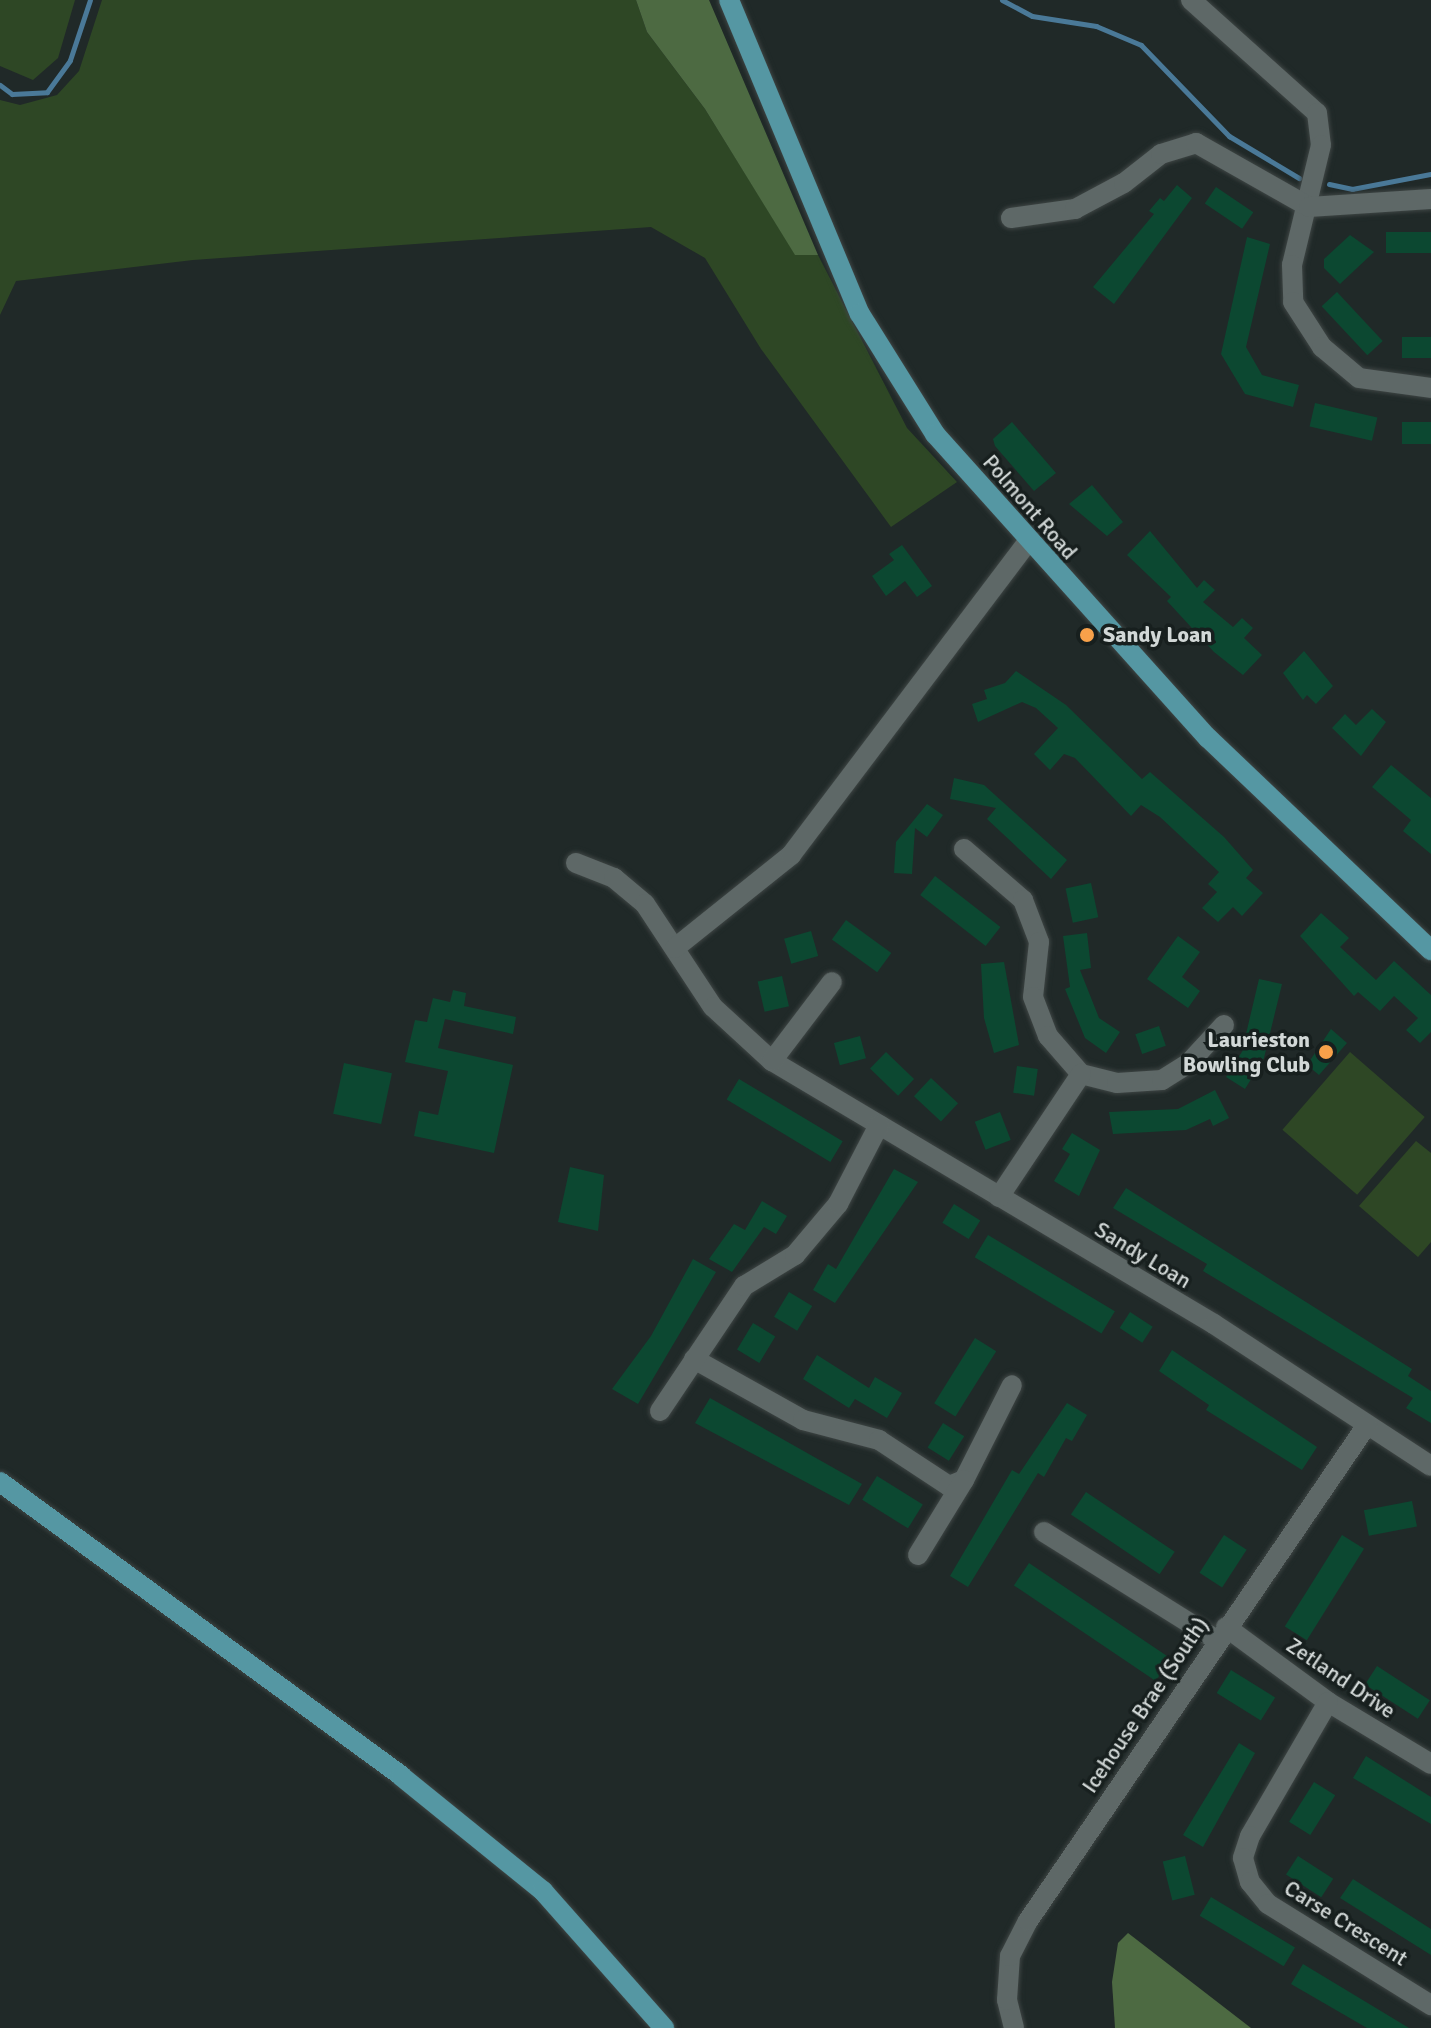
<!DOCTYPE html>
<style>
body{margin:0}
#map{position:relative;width:1431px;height:2028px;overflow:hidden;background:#202928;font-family:Signika,sans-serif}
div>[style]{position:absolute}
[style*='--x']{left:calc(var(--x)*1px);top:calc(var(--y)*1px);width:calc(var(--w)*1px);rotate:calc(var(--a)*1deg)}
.green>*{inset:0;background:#2e4725;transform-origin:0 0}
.forest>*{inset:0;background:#4d6a42}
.stream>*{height:5px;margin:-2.5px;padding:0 2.5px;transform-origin:2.5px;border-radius:2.5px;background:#4a7998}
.building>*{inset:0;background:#0c4831;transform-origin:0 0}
.roads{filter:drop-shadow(0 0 2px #3e4544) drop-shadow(0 0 2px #3e4544)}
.minor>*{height:20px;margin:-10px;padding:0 10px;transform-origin:10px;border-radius:10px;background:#5e6867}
.major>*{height:20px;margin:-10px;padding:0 10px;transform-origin:10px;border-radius:10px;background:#5597a3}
.dots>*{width:22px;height:22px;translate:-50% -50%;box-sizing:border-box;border:4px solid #171f1e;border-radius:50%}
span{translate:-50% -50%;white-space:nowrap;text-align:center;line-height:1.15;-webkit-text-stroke:7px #171f1e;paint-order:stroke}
.street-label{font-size:22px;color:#d2d8d7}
.poi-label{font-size:22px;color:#d2d8d7;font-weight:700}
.left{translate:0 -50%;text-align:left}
.right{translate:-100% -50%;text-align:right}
</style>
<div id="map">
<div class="green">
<i style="clip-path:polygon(0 0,75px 0,58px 58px,33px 80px,0 66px)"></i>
<i style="clip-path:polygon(102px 0,636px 0,647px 32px,705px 109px,795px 254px,818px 255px,907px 428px,957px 482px,891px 527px,761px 349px,705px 258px,651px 227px,193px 260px,16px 281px,0 315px,0 100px,20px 105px,57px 95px,79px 71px)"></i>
<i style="left:1350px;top:1052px;width:99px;height:103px;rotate:41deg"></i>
<i style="clip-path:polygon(1416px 1141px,1431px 1153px,1431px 1242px,1418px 1257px,1359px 1206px)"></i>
</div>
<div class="forest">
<i style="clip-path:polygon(636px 0,709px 0,818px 255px,795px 255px,705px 109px,647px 32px)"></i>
<i style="clip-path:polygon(1128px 1933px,1251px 2028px,1115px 2028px,1112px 1982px,1118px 1943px)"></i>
</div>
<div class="stream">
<i style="--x:1002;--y:0;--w:34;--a:28"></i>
<i style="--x:1032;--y:16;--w:65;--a:8.9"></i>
<i style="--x:1096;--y:26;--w:49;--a:22.9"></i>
<i style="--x:1141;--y:45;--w:127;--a:46"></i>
<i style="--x:1229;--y:136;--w:82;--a:31"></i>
<i style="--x:0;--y:85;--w:15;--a:37"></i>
<i style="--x:12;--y:94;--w:35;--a:-3"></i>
<i style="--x:47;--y:92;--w:39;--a:-54"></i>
<i style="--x:70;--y:60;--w:63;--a:-71.6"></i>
<i style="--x:1329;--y:184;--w:24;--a:12"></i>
<i style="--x:1352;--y:189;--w:80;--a:-10.8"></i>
</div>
<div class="building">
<i style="clip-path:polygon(1177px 185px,1192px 198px,1114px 304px,1093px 287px,1154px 214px,1149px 211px,1160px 198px,1164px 201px)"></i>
<i style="left:1216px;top:187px;width:45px;height:20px;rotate:34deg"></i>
<i style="left:1431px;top:232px;width:21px;height:45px;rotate:90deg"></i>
<i style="clip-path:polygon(1350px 235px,1374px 252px,1340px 284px,1324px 268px,1324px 259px)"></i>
<i style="clip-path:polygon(1247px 237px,1270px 244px,1246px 347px,1262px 375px,1299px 385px,1293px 407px,1245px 394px,1221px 354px)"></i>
<i style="left:1337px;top:292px;width:67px;height:21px;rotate:47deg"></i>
<i style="left:1431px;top:337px;width:21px;height:29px;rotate:90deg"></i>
<i style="left:1315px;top:403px;width:64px;height:24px;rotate:13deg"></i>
<i style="clip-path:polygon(1012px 422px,1056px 473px,1034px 491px,995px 446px,993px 439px)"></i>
<i style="left:1431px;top:422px;width:22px;height:29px;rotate:90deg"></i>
<i style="clip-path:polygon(1092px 485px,1123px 522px,1107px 536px,1069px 504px)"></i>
<i style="clip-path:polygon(1150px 531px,1197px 588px,1204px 580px,1215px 590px,1203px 602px,1233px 627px,1242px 618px,1253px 628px,1244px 638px,1262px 655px,1243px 675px,1214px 652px,1167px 601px,1171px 597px,1127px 555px)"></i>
<i style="clip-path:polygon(902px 545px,932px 586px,917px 597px,905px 581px,886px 596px,872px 576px,894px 560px,889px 554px)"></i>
<i style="clip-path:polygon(1304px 651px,1333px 686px,1316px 704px,1307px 695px,1303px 700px,1283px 673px)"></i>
<i style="clip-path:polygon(1016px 671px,1066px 705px,1142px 779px,1150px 772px,1224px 837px,1253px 870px,1246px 878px,1263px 893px,1242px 916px,1233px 907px,1218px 922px,1202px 908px,1217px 892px,1208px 884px,1219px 872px,1160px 817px,1141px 805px,1131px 816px,1075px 758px,1064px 754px,1050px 770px,1034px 754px,1058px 728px,1036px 708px,1022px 702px,978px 722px,972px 704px,987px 699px,984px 690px,1005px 683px)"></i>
<i style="clip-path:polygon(1372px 709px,1386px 722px,1361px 756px,1332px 728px,1345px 714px,1356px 725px)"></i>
<i style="clip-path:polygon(1391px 765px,1431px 798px,1431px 854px,1403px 831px,1411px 820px,1372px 787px)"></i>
<i style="clip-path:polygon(954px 778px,984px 785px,1067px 860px,1051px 879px,987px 819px,996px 808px,950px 799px)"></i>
<i style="clip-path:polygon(927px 804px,943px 815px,927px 837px,915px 828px,912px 874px,894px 873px,896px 842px)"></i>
<i style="left:935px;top:876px;width:83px;height:24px;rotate:38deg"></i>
<i style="left:1091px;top:883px;width:35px;height:26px;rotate:78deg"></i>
<i style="clip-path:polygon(1321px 913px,1349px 938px,1340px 947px,1376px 980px,1394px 961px,1431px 995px,1431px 1032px,1420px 1043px,1406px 1030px,1418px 1018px,1394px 996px,1380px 1011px,1358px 992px,1354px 996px,1300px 936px)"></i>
<i style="left:846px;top:920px;width:56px;height:24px;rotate:36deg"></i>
<i style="left:811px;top:931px;width:26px;height:28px;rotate:74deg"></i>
<i style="clip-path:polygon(1087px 933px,1091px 968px,1080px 970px,1099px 1018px,1120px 1032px,1106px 1053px,1085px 1038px,1065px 989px,1070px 987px,1063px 936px)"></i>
<i style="clip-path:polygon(1178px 936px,1200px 952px,1182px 977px,1200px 991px,1188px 1008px,1147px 979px)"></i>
<i style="clip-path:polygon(1004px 962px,1019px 1045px,994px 1053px,984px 1018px,981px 964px)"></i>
<i style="left:782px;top:976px;width:31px;height:25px;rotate:77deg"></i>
<i style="clip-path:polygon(1259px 979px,1282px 984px,1264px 1058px,1245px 1089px,1226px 1077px,1252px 1036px,1246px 1034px)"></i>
<i style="clip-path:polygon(453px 990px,466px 993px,464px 1006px,516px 1017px,513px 1034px,445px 1019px,438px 1048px,513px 1065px,494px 1153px,414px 1136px,419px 1111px,438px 1115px,448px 1071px,405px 1062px,415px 1020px,427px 1022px,433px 998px,450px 1002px)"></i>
<i style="left:1159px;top:1026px;width:21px;height:25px;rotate:71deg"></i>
<i style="clip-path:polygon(1331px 1029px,1347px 1043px,1319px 1075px,1307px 1065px)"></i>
<i style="left:860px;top:1036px;width:23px;height:27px;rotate:75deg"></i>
<i style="left:886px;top:1052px;width:39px;height:23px;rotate:44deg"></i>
<i style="left:344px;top:1063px;width:49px;height:52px;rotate:12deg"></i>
<i style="left:1017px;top:1066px;width:21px;height:27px;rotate:8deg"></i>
<i style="left:931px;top:1078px;width:37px;height:25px;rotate:43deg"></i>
<i style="left:739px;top:1079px;width:121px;height:24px;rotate:31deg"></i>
<i style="clip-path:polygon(1215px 1090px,1229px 1118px,1213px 1126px,1210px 1119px,1186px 1130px,1113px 1134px,1109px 1112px,1178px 1109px)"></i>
<i style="left:1000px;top:1112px;width:30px;height:27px;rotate:69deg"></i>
<i style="clip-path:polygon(1072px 1133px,1100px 1150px,1079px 1196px,1054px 1181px,1070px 1154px,1062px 1149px)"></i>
<i style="clip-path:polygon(570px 1167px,604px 1175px,598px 1231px,558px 1222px)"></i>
<i style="clip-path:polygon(894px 1169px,918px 1182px,835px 1303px,813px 1290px,828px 1264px,836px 1269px)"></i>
<i style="clip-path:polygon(1126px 1188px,1412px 1369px,1408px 1376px,1431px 1391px,1431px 1423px,1406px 1408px,1413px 1398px,1203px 1271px,1207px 1264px,1113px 1208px)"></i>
<i style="clip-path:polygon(762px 1201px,787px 1216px,776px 1234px,764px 1227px,732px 1272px,709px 1259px,734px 1224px,745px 1230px)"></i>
<i style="left:954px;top:1204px;width:31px;height:22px;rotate:32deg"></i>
<i style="left:988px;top:1235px;width:148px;height:26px;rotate:31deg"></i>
<i style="clip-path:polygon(693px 1259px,716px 1272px,638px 1404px,612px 1389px,651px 1336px)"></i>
<i style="left:789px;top:1292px;width:27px;height:29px;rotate:31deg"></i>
<i style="left:1130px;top:1312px;width:27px;height:19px;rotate:33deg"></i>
<i style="left:753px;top:1323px;width:26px;height:31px;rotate:31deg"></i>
<i style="left:975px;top:1338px;width:25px;height:77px;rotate:32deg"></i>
<i style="clip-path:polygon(1172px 1350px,1317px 1447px,1302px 1470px,1206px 1410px,1209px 1405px,1159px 1371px)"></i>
<i style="clip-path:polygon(817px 1355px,869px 1388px,875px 1377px,902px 1393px,887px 1418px,855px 1399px,849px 1408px,803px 1379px)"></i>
<i style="clip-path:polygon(710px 1398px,862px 1484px,849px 1505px,695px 1423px)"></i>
<i style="clip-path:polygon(1067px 1403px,1087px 1415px,1072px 1441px,1066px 1438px,1044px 1477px,1038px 1473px,968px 1587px,950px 1576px,1012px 1470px,1019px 1474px)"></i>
<i style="left:943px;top:1423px;width:25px;height:29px;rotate:32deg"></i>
<i style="left:877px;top:1476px;width:54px;height:28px;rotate:32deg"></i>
<i style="left:1086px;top:1492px;width:107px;height:27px;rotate:34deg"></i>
<i style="left:1412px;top:1501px;width:26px;height:49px;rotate:79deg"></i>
<i style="left:1224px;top:1535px;width:27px;height:45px;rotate:33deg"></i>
<i style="left:1342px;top:1535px;width:26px;height:108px;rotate:32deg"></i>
<i style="left:1029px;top:1563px;width:171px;height:27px;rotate:34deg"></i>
<i style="left:1377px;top:1666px;width:63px;height:22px;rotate:33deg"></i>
<i style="left:1231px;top:1670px;width:52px;height:27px;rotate:32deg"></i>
<i style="clip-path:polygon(1239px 1743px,1255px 1753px,1203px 1847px,1183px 1835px)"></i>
<i style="clip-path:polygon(1366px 1756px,1431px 1797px,1431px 1824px,1353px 1778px)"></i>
<i style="left:1314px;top:1782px;width:25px;height:47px;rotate:32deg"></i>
<i style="left:1185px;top:1856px;width:40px;height:23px;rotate:76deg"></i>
<i style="left:1298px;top:1856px;width:42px;height:22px;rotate:33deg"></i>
<i style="clip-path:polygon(1353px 1879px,1431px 1929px,1431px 1955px,1340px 1898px)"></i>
<i style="left:1211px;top:1897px;width:98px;height:22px;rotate:31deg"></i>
<i style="clip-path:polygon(1303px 1964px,1366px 2002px,1409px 2028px,1367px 2028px,1291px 1984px)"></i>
</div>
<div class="roads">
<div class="minor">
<i style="--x:1191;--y:0;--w:169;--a:41.9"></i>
<i style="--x:1317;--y:113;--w:32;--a:83"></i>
<i style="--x:1321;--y:145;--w:123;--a:103.6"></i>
<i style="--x:1292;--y:265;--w:37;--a:88"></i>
<i style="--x:1293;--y:302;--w:54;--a:57.2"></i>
<i style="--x:1322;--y:347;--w:48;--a:40"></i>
<i style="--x:1359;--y:378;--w:73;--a:7.9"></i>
<i style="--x:1011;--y:218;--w:65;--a:-8"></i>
<i style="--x:1075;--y:209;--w:55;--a:-28"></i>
<i style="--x:1124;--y:183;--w:47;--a:-38.1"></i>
<i style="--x:1161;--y:154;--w:37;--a:-17"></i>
<i style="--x:1196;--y:143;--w:130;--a:29.5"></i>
<i style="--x:1309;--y:207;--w:122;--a:-3.8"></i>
<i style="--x:964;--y:849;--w:78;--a:40.8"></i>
<i style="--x:1023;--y:900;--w:45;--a:69.1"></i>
<i style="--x:1039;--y:942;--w:55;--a:96.2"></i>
<i style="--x:1033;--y:997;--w:42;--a:69"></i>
<i style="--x:1048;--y:1036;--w:50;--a:49"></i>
<i style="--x:1081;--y:1074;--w:37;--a:14"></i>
<i style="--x:1117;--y:1083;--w:45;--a:-3.8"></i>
<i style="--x:1162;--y:1080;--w:31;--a:-32"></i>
<i style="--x:1188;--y:1064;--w:53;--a:-47.3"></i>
<i style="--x:576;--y:863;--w:41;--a:21.5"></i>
<i style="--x:614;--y:878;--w:40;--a:40"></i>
<i style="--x:645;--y:904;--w:123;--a:56.6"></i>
<i style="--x:713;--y:1007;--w:80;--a:42.5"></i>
<i style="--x:772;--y:1061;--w:514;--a:30.75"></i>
<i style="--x:1214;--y:1324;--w:259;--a:33.2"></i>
<i style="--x:675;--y:948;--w:149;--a:-38.7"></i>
<i style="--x:791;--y:855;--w:393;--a:-52.9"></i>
<i style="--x:772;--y:1061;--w:99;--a:-52.8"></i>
<i style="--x:999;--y:1197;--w:148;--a:-56.3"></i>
<i style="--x:694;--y:1359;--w:125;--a:29.2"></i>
<i style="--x:803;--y:1420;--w:79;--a:14.7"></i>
<i style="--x:879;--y:1440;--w:84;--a:33.3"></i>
<i style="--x:949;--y:1486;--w:16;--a:-22"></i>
<i style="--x:964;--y:1480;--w:106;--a:-63.2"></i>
<i style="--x:660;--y:1411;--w:151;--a:-56.1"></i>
<i style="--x:744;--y:1286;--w:60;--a:-31.3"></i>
<i style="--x:795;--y:1255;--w:67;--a:-49.9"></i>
<i style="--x:838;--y:1204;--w:89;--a:-62.6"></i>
<i style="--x:1044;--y:1532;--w:204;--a:32"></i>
<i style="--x:918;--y:1555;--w:88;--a:-58.5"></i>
<i style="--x:1226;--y:1627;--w:127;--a:36.3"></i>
<i style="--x:1328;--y:1702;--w:120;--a:31"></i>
<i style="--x:1328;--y:1702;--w:155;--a:120.2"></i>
<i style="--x:1250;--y:1836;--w:23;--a:108"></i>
<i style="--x:1243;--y:1858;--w:25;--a:74"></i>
<i style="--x:1250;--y:1882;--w:28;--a:51"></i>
<i style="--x:1268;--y:1904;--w:192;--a:31.8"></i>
<i style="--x:1014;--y:2028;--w:29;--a:-104"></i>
<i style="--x:1007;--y:2000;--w:44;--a:-86.1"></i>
<i style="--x:1010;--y:1956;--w:39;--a:-63"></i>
<i style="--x:1028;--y:1921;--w:601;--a:-55.65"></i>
</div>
<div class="major">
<i style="--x:729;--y:0;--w:340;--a:67.4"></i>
<i style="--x:860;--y:314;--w:142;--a:58"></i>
<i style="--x:935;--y:434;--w:409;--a:48.1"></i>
<i style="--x:1208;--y:738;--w:308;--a:43.6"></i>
<i style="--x:0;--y:1482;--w:497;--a:36.2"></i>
<i style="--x:401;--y:1776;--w:183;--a:39"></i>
<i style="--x:543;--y:1891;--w:183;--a:48.5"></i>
</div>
</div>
<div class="dots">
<i style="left:1087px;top:635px;background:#f8a14a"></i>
<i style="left:1326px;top:1052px;background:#f8a14a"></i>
</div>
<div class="street-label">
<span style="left:1030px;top:507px;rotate:49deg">Polmont Road</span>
<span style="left:1143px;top:1255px;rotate:31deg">Sandy Loan</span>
<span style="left:1341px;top:1678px;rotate:34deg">Zetland Drive</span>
<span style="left:1145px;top:1705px;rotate:-56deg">Icehouse Brae (South)</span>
<span style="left:1346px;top:1923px;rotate:32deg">Carse Crescent</span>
</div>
<div class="poi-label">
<span class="left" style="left:1103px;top:635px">Sandy Loan</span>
<span class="right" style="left:1310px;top:1052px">Laurieston<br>Bowling Club</span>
</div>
</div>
